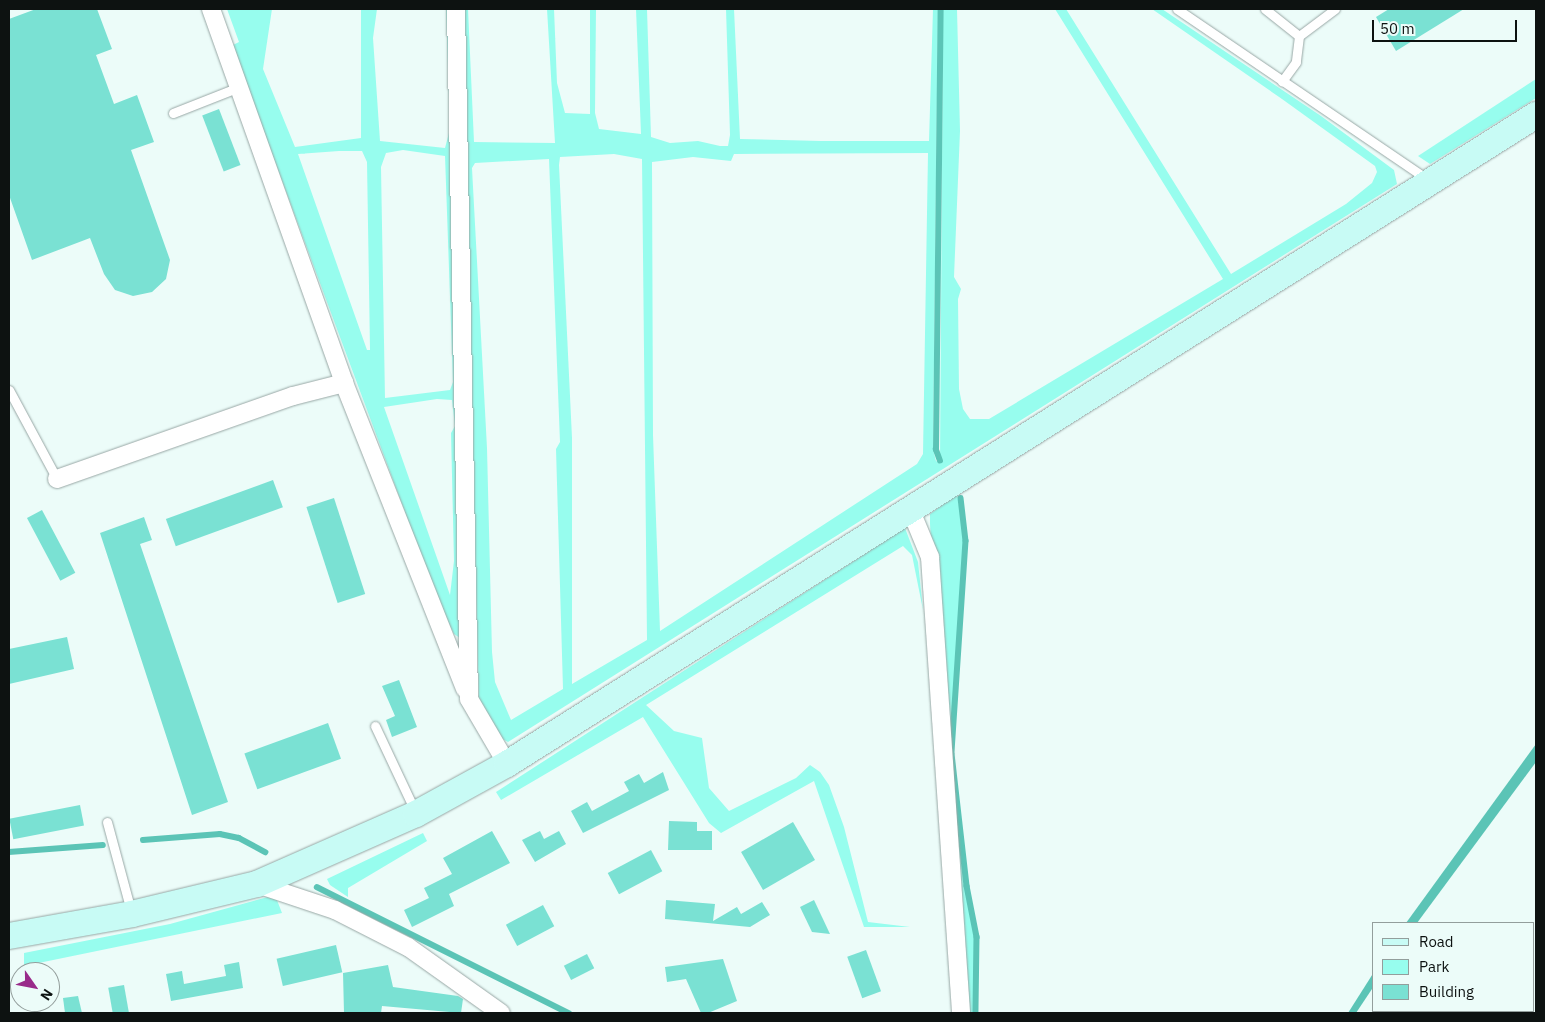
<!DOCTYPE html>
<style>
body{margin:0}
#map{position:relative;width:1545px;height:1022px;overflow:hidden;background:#ecfcf9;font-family:"IBM Plex Sans",sans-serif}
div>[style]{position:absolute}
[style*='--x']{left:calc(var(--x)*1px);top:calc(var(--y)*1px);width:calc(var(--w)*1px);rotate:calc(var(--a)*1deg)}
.green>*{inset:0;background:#97fdee}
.water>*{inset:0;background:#5bc4b6}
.stream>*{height:5.5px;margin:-2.75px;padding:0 2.75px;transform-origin:2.75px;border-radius:2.75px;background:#5bc4b6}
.building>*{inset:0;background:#7ae1d3;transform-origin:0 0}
.roads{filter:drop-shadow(0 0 1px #98a7a5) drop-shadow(0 0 1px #98a7a5)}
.service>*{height:9px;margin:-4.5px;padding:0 4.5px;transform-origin:4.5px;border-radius:4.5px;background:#fff}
.minor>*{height:18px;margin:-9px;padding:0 9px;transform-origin:9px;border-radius:9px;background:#fff}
.secondary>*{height:26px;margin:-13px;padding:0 13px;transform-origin:13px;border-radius:13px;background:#c8fbf5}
span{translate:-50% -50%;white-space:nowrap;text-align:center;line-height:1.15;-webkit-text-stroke:4.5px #ecfcf9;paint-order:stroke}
.frame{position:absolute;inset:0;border:10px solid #0d1211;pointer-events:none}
.legend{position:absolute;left:1372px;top:922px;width:162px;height:90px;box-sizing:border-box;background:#ecfcf9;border:1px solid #939e9c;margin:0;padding:6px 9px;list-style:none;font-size:15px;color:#0d1211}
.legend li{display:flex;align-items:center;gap:10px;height:25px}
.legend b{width:25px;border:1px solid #939e9c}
.north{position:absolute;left:10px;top:962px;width:50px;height:50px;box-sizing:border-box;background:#ecfcf9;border:1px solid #939e9c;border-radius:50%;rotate:123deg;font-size:14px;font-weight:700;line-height:20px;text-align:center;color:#0d1211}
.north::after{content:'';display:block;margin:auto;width:18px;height:22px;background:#992b8a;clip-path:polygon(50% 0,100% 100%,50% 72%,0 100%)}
.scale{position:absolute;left:1372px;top:20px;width:145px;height:22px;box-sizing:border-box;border:2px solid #0d1211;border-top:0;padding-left:6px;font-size:15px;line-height:18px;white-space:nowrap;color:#0d1211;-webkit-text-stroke:4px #ecfcf9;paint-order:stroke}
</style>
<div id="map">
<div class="green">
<i style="clip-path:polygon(evenodd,227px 9px,272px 9px,263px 69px,295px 147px,361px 138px,361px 9px,377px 9px,373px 38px,380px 141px,445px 148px,450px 129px,446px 9px,451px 9px,460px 638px,454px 634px,439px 604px,258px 116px,233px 45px,239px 42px,227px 9px,403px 150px,445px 156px,453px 382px,450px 390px,385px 398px,381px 167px,386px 153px,403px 150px,227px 9px,339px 151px,362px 151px,367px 162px,370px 350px,367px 350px,298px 154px,339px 151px,227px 9px,437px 399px,452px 400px,455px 426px,451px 433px,454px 561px,450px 595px,384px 407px,437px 399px)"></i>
<i style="clip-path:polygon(evenodd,461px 9px,468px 9px,474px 142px,555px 143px,547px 9px,554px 9px,557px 83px,565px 113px,590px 114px,590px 9px,596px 9px,595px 113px,599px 129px,641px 134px,636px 9px,647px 9px,651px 137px,670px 143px,698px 141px,720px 146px,728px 146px,730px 135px,726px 9px,734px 9px,740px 139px,821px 141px,929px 141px,933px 9px,938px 9px,933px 449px,936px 461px,940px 463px,943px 9px,957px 9px,960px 131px,954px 277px,961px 289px,958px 299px,959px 389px,963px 409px,970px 419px,989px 419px,1223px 279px,1055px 9px,1066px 9px,1231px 274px,1346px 204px,1372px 183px,1377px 172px,1375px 166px,1282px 99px,1152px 9px,1162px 9px,1321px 116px,1394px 170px,1397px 184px,508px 742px,499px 737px,479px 702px,461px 9px,928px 153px,923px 454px,917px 464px,660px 631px,653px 435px,652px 162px,693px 157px,731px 161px,734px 154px,928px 153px,461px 9px,614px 154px,642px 159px,647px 640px,572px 684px,572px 438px,559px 165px,560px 157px,614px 154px,461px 9px,549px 159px,560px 442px,556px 449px,563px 689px,511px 720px,495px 682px,492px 652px,487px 448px,472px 168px,475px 163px,549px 159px)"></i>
<i style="clip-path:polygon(1536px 79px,1536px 98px,1430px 164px,1418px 156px)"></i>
<i style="clip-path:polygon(957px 494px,965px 541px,951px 755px,966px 887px,976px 937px,975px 1013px,962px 1013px,930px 524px,930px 514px)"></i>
<i style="clip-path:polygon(905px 528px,918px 562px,923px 610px,912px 555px,903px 546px,646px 705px,674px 731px,702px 738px,709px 788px,729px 811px,796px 778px,810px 765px,820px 772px,829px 785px,844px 827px,868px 922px,910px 927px,864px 927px,814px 781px,721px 833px,709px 823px,643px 717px,501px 800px,496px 792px)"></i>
<i style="clip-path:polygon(423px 833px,427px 841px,348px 888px,348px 897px,330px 885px,327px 879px)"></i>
<i style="clip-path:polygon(275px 895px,282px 913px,24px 966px,24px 953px,170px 924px)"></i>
</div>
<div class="water">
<i style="clip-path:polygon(1536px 744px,1536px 762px,1417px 923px,1406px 923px)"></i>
<i style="clip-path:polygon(1374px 972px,1374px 986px,1356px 1013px,1348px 1013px)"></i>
</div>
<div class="stream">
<i style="--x:940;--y:461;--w:12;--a:-110"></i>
<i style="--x:936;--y:450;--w:441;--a:-89.4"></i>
<i style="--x:961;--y:498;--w:43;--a:83.4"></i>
<i style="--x:966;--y:541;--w:213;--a:93.8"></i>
<i style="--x:952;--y:754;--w:133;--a:83.5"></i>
<i style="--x:967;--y:886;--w:52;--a:78.9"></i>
<i style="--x:977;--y:937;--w:76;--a:90.8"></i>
<i style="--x:143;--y:840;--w:77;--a:-4.5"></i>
<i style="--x:220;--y:834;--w:19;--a:12"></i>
<i style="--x:239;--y:838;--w:30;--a:28"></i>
<i style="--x:9;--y:852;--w:94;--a:-4.3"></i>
<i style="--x:317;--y:887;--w:282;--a:26.6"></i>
</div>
<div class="building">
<i style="clip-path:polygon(36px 9px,97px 9px,112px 49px,96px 55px,114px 104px,137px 95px,154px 142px,131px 150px,170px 260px,166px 279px,152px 292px,133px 296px,115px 290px,104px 274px,90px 238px,32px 260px,9px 195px,9px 19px)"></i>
<i style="clip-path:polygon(1389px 9px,1464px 9px,1396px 51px,1376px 17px)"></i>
<i style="left:219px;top:109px;width:60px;height:18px;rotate:69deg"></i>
<i style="left:273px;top:480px;width:29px;height:114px;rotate:70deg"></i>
<i style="left:334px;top:498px;width:101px;height:29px;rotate:72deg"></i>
<i style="left:42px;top:510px;width:71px;height:17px;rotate:62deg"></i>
<i style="clip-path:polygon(144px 517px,152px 540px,140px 544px,228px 802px,192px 815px,100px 533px)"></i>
<i style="clip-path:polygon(67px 637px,74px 669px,9px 684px,9px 649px)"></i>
<i style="clip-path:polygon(399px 680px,417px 727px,392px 737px,386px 720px,395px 716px,382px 686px)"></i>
<i style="left:328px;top:723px;width:38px;height:89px;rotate:70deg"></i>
<i style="clip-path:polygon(663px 772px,669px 790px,583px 833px,571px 811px,587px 802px,592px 811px,629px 791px,624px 782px,639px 774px,644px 783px)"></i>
<i style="left:80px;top:805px;width:21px;height:72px;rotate:79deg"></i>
<i style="clip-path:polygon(669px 821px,697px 822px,697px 831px,712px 831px,712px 850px,668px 850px)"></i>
<i style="left:793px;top:822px;width:44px;height:60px;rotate:60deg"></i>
<i style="clip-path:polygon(492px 831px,510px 863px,449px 894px,454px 906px,412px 927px,404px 910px,429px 898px,424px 888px,452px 874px,443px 858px)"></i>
<i style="clip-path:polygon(540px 831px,544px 839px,559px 831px,566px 844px,535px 862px,522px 840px)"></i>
<i style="left:651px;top:850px;width:24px;height:49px;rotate:62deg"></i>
<i style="clip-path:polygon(666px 900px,715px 904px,713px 921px,737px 907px,741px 914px,762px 902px,770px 915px,750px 927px,665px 919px)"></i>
<i style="clip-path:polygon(814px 900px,830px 934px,812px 932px,800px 907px)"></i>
<i style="left:543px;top:905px;width:24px;height:42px;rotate:62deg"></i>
<i style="left:336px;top:945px;width:28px;height:61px;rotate:77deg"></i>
<i style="left:866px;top:950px;width:44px;height:20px;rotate:70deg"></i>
<i style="left:587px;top:954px;width:16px;height:26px;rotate:63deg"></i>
<i style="clip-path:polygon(723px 959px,737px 1001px,708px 1013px,701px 1013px,686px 979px,667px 982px,665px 967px)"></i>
<i style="clip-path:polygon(239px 962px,243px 988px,171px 1001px,166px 974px,182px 971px,184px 984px,226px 976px,224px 965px)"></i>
<i style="clip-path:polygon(388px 965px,393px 987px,458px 996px,463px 999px,461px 1013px,382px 1006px,381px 1013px,344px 1013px,343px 973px)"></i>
<i style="left:124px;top:985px;width:28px;height:16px;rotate:80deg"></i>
<i style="clip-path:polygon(78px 996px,82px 1013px,65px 1013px,63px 998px)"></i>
</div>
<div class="roads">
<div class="service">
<i style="--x:1177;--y:9;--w:305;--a:34.2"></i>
<i style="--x:1265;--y:9;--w:43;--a:38.5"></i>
<i style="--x:1299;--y:36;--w:26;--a:97"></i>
<i style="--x:1296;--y:62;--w:24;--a:126"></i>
<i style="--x:1299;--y:36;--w:45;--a:-36.9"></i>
<i style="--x:173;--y:113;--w:71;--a:-21.5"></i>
<i style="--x:9;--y:390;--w:101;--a:61.7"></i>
<i style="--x:375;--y:726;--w:94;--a:64.8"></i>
<i style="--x:107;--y:822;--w:92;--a:74.9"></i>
</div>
<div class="minor">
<i style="--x:211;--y:9;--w:397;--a:70.4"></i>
<i style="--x:344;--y:383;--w:329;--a:68.4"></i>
<i style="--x:456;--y:9;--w:690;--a:88.92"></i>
<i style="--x:469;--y:699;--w:75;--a:59.7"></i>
<i style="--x:57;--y:479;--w:250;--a:-19.4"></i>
<i style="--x:293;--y:396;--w:53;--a:-14.3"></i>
<i style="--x:911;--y:511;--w:50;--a:67.6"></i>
<i style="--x:930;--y:557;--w:457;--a:86.1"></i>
<i style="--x:257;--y:884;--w:82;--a:18.4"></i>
<i style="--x:335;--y:910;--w:82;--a:26.9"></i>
<i style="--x:408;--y:947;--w:114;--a:35.4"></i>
</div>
<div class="secondary">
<i style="--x:9;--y:936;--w:125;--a:-10.1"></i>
<i style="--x:132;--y:914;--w:129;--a:-13.5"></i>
<i style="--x:257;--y:884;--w:174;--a:-23.8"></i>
<i style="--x:416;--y:814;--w:104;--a:-28.8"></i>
<i style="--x:507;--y:764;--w:1217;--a:-32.24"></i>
</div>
</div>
<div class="frame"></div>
<ul class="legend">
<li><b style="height:6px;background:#c8fbf5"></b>Road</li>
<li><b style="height:14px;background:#97fdee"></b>Park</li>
<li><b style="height:14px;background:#7ae1d3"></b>Building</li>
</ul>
<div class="north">N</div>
<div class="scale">50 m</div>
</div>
